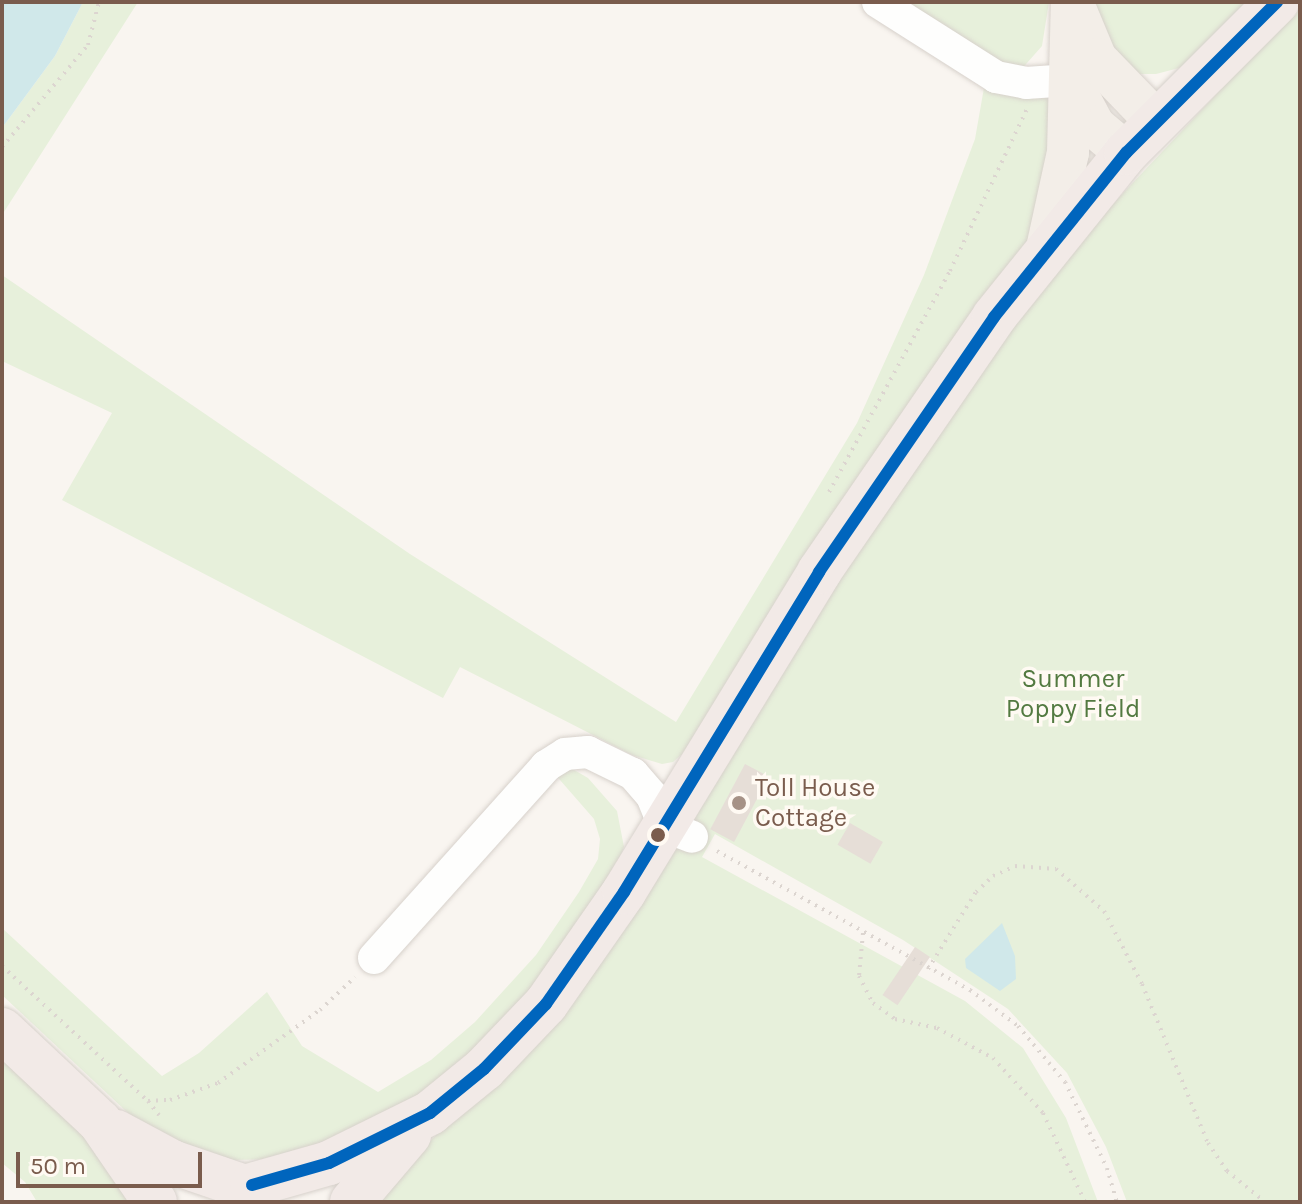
<!DOCTYPE html>
<style>
body{margin:0}
#map{position:relative;width:1302px;height:1204px;overflow:hidden;background:#f9f5f0;font-family:Karla,sans-serif}
div>[style]{position:absolute}
[style*='--x']{left:calc(var(--x)*1px);top:calc(var(--y)*1px);width:calc(var(--w)*1px);rotate:calc(var(--a)*1deg)}
.green>*{inset:0;background:#e7f0db}
.water>*{inset:0;background:#d0e8ea}
.building>*{inset:0;background:#e6ded7;transform-origin:0 0}
.path>*{height:4px;margin-top:-2px;transform-origin:0;background:repeating-linear-gradient(90deg,#dcd5d0 0 2px,transparent 0 8px)}
.roads{filter:drop-shadow(0 0 2px #d7d1cb) drop-shadow(0 0 2px #d7d1cb)}
.minor>*{height:32px;margin:-16px;padding:0 16px;transform-origin:16px;border-radius:16px;background:#fefefd}
.major>*{height:42px;margin:-21px;padding:0 21px;transform-origin:21px;border-radius:21px;background:#f3eee8}
.highway>*{height:44px;margin:-22px;padding:0 22px;transform-origin:22px;border-radius:22px;background:#f2eae7}
.bus-1>*{height:12px;margin:-6px;padding:0 6px;transform-origin:6px;border-radius:6px;background:#0065bd}
.dots>*{width:22px;height:22px;translate:-50% -50%;box-sizing:border-box;border:4px solid #fffaf3;border-radius:50%}
span{translate:-50% -50%;white-space:nowrap;text-align:center;line-height:1.15;-webkit-text-stroke:7px #fffaf3;paint-order:stroke}
.park-label{font-size:26px;color:#537a41}
.poi-label{font-size:26px;color:#7a5c4d}
.left{translate:0 -50%;text-align:left}
.frame{position:absolute;inset:0;border:4px solid #7a5c4d;pointer-events:none}
.scale{position:absolute;left:16px;top:1152px;width:186px;height:36px;box-sizing:border-box;border:4px solid #7a5c4d;border-top:0;padding-left:10px;font-size:24px;line-height:28px;white-space:nowrap;color:#7a5c4d;-webkit-text-stroke:6px #fffaf3;paint-order:stroke}
</style>
<div id="map">
<div class="green">
<i style="clip-path:polygon(83px 2px,138px 2px,2px 215px,2px 128px,55px 56px)"></i>
<i style="clip-path:polygon(863px 2px,1049px 2px,1042px 46px,1019px 72px,1057px 99px,1032px 235px,688px 749px,673px 762px,662px 764px,632px 755px,460px 667px,443px 698px,62px 500px,112px 413px,2px 361px,2px 275px,410px 554px,676px 722px,857px 423px,924px 275px,975px 139px,985px 82px)"></i>
<i style="clip-path:polygon(1089px 2px,1255px 2px,1206px 50px,1179px 68px,1156px 74px,1140px 74px,1112px 54px)"></i>
<i style="clip-path:polygon(1300px 6px,1300px 1202px,1127px 1202px,1106px 1147px,1067px 1073px,1008px 1009px,903px 940px,715px 834px,702px 857px,965px 1001px,1023px 1048px,1066px 1118px,1098px 1202px,370px 1202px,443px 1128px,695px 825px,692px 818px,840px 573px,1004px 338px,1110px 207px)"></i>
<i style="clip-path:polygon(569px 767px,588px 778px,617px 811px,624px 847px,613px 876px,559px 958px,475px 1054px,391px 1120px,276px 1159px,231px 1160px,194px 1152px,143px 1127px,2px 995px,2px 928px,162px 1076px,199px 1053px,267px 992px,302px 1046px,378px 1092px,431px 1060px,475px 1022px,536px 955px,579px 892px,598px 859px,600px 839px,594px 819px,553px 772px)"></i>
<i style="clip-path:polygon(2px 1057px,94px 1143px,137px 1202px,37px 1202px,25px 1182px,2px 1163px)"></i>
</div>
<div class="water">
<i style="clip-path:polygon(2px 2px,83px 2px,55px 56px,2px 128px)"></i>
<i style="clip-path:polygon(1002px 923px,1015px 956px,1016px 979px,1000px 991px,966px 968px,965px 959px)"></i>
</div>
<div class="building">
<i style="left:745px;top:764px;width:27px;height:74px;rotate:28deg"></i>
<i style="left:850px;top:823px;width:38px;height:25px;rotate:30deg"></i>
<i style="left:915px;top:947px;width:18px;height:58px;rotate:34deg"></i>
</div>
<div class="path">
<i style="--x:2;--y:147;--w:133;--a:-49.9"></i>
<i style="--x:88;--y:45;--w:44;--a:-75.7"></i>
<i style="--x:829;--y:492;--w:252;--a:-61.3"></i>
<i style="--x:950;--y:271;--w:179;--a:-64.6"></i>
<i style="--x:717;--y:851;--w:289;--a:28.8"></i>
<i style="--x:970;--y:990;--w:60;--a:36.9"></i>
<i style="--x:1018;--y:1026;--w:73;--a:50"></i>
<i style="--x:1065;--y:1082;--w:96;--a:64"></i>
<i style="--x:1107;--y:1168;--w:35;--a:74"></i>
<i style="--x:863;--y:933;--w:43;--a:95.3"></i>
<i style="--x:859;--y:976;--w:30;--a:63"></i>
<i style="--x:873;--y:1003;--w:27;--a:36"></i>
<i style="--x:895;--y:1019;--w:43;--a:12.1"></i>
<i style="--x:937;--y:1028;--w:64;--a:28.2"></i>
<i style="--x:993;--y:1058;--w:74;--a:47.7"></i>
<i style="--x:1043;--y:1113;--w:98;--a:64.7"></i>
<i style="--x:2;--y:966;--w:199;--a:42.8"></i>
<i style="--x:148;--y:1101;--w:22;--a:-3"></i>
<i style="--x:170;--y:1100;--w:51;--a:-19.5"></i>
<i style="--x:218;--y:1083;--w:125;--a:-35.6"></i>
<i style="--x:320;--y:1010;--w:48;--a:-43.3"></i>
<i style="--x:928;--y:969;--w:91;--a:-58.1"></i>
<i style="--x:976;--y:892;--w:23;--a:-43"></i>
<i style="--x:993;--y:876;--w:24;--a:-24"></i>
<i style="--x:1015;--y:866;--w:41;--a:4.2"></i>
<i style="--x:1056;--y:869;--w:64;--a:41.2"></i>
<i style="--x:1104;--y:911;--w:82;--a:62.5"></i>
<i style="--x:1142;--y:984;--w:172;--a:67.5"></i>
<i style="--x:1208;--y:1143;--w:34;--a:56"></i>
<i style="--x:1227;--y:1171;--w:49;--a:39.2"></i>
<i style="--x:148;--y:1101;--w:18;--a:52"></i>
</div>
<div class="roads">
<div class="minor">
<i style="--x:878;--y:2;--w:140;--a:32.4"></i>
<i style="--x:996;--y:77;--w:31;--a:11"></i>
<i style="--x:1026;--y:83;--w:44;--a:-3.9"></i>
<i style="--x:374;--y:958;--w:258;--a:-48.1"></i>
<i style="--x:546;--y:766;--w:22;--a:-32"></i>
<i style="--x:565;--y:754;--w:23;--a:-5"></i>
<i style="--x:588;--y:752;--w:50;--a:26.1"></i>
<i style="--x:633;--y:774;--w:29;--a:49"></i>
<i style="--x:652;--y:796;--w:32;--a:68"></i>
<i style="--x:664;--y:826;--w:30;--a:21"></i>
</div>
<div class="major">
<i style="--x:1076;--y:11;--w:52;--a:67.4"></i>
<i style="--x:1096;--y:59;--w:85;--a:46"></i>
<i style="--x:1070;--y:81;--w:51;--a:61.9"></i>
<i style="--x:1094;--y:126;--w:42;--a:40.2"></i>
<i style="--x:1048;--y:244;--w:94;--a:-77.7"></i>
<i style="--x:1068;--y:152;--w:150;--a:-88.5"></i>
</div>
<div class="highway">
<i style="--x:2;--y:1030;--w:134;--a:43.2"></i>
<i style="--x:100;--y:1122;--w:97;--a:55.5"></i>
<i style="--x:116;--y:1132;--w:64;--a:28.2"></i>
<i style="--x:172;--y:1162;--w:71;--a:18.9"></i>
<i style="--x:252;--y:1185;--w:80;--a:-15.9"></i>
<i style="--x:329;--y:1163;--w:113;--a:-26.3"></i>
<i style="--x:430;--y:1113;--w:70;--a:-39.2"></i>
<i style="--x:484;--y:1069;--w:90;--a:-46.4"></i>
<i style="--x:546;--y:1004;--w:136;--a:-55.1"></i>
<i style="--x:624;--y:892;--w:375;--a:-58.6"></i>
<i style="--x:819;--y:572;--w:309;--a:-55.5"></i>
<i style="--x:994;--y:317;--w:211;--a:-51.2"></i>
<i style="--x:1126;--y:153;--w:214;--a:-45"></i>
<i style="--x:352;--y:1202;--w:88;--a:-49.6"></i>
</div>
</div>
<div class="bus-1">
<i style="--x:252;--y:1185;--w:80;--a:-15.9"></i>
<i style="--x:329;--y:1163;--w:113;--a:-26.3"></i>
<i style="--x:430;--y:1113;--w:70;--a:-39.2"></i>
<i style="--x:484;--y:1069;--w:90;--a:-46.4"></i>
<i style="--x:546;--y:1004;--w:136;--a:-55.1"></i>
<i style="--x:624;--y:892;--w:375;--a:-58.6"></i>
<i style="--x:819;--y:572;--w:309;--a:-55.5"></i>
<i style="--x:994;--y:317;--w:211;--a:-51.2"></i>
<i style="--x:1126;--y:153;--w:214;--a:-45"></i>
</div>
<div class="dots">
<i style="left:739px;top:803px;background:#a69286"></i>
<i style="left:658px;top:835px;background:#7a5c4d"></i>
</div>
<div class="park-label">
<span style="left:1073px;top:694px">Summer<br>Poppy Field</span>
</div>
<div class="poi-label">
<span class="left" style="left:755px;top:803px">Toll House<br>Cottage</span>
</div>
<div class="frame"></div>
<div class="scale">50 m</div>
</div>
